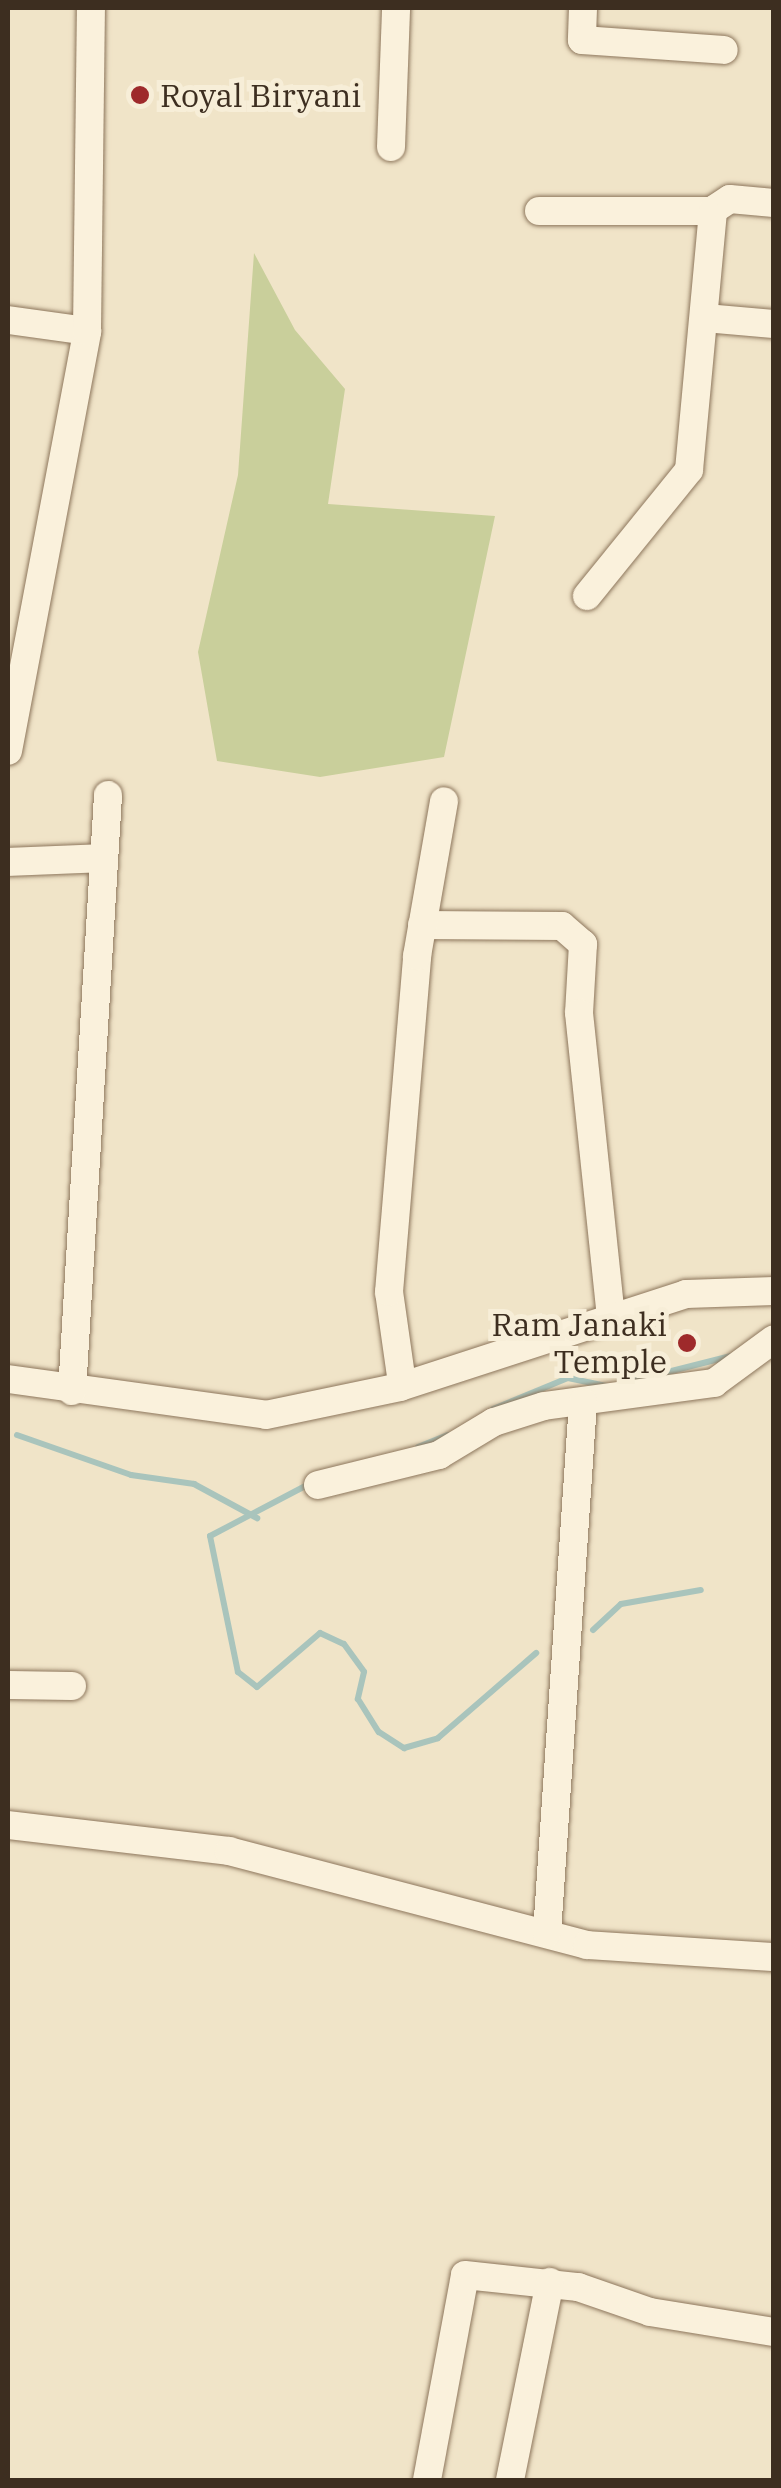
<!DOCTYPE html>
<style>
body{margin:0}
#map{position:relative;width:781px;height:2488px;overflow:hidden;background:#f0e4c8;font-family:"IBM Plex Serif",serif}
div>[style]{position:absolute}
[style*='--x']{left:calc(var(--x)*1px);top:calc(var(--y)*1px);width:calc(var(--w)*1px);rotate:calc(var(--a)*1deg)}
.green>*{inset:0;background:#c9cf9b}
.stream>*{height:6px;margin:-3px;padding:0 3px;transform-origin:3px;border-radius:3px;background:#a9c4bc}
.roads{filter:drop-shadow(0 0 2px #8d765c) drop-shadow(0 0 2px #8d765c)}
.minor>*{height:28px;margin:-14px;padding:0 14px;transform-origin:14px;border-radius:14px;background:#faf1dc}
.dots>*{width:28px;height:28px;translate:-50% -50%;box-sizing:border-box;border:5px solid #f7eed8;border-radius:50%}
span{translate:-50% -50%;white-space:nowrap;text-align:center;line-height:1.15;-webkit-text-stroke:10px #f7eed8;paint-order:stroke}
.poi-label{font-size:32px;color:#3d2e20}
.left{translate:0 -50%;text-align:left}
.right{translate:-100% -50%;text-align:right}
.frame{position:absolute;inset:0;border:10px solid #3d2e20;pointer-events:none}
</style>
<div id="map">
<div class="green">
<i style="clip-path:polygon(254px 253px,295px 330px,345px 389px,328px 504px,495px 516px,444px 757px,320px 777px,217px 761px,198px 652px,238px 475px)"></i>
</div>
<div class="stream">
<i style="--x:632;--y:1381;--w:102;--a:-14.2"></i>
<i style="--x:493;--y:1409;--w:81;--a:-22.5"></i>
<i style="--x:568;--y:1378;--w:44;--a:11.8"></i>
<i style="--x:17;--y:1435;--w:121;--a:19.3"></i>
<i style="--x:131;--y:1475;--w:64;--a:8.1"></i>
<i style="--x:194;--y:1484;--w:72;--a:28.4"></i>
<i style="--x:418;--y:1447;--w:32;--a:-22"></i>
<i style="--x:311;--y:1483;--w:114;--a:152.3"></i>
<i style="--x:210;--y:1536;--w:139;--a:78.4"></i>
<i style="--x:238;--y:1672;--w:24;--a:38"></i>
<i style="--x:257;--y:1687;--w:83;--a:-40.6"></i>
<i style="--x:320;--y:1633;--w:26;--a:25"></i>
<i style="--x:344;--y:1644;--w:34;--a:54"></i>
<i style="--x:364;--y:1672;--w:28;--a:103"></i>
<i style="--x:358;--y:1699;--w:39;--a:58"></i>
<i style="--x:379;--y:1732;--w:30;--a:33"></i>
<i style="--x:404;--y:1748;--w:35;--a:-16"></i>
<i style="--x:438;--y:1738;--w:130;--a:-40.9"></i>
<i style="--x:593;--y:1630;--w:38;--a:-43"></i>
<i style="--x:621;--y:1604;--w:81;--a:-9.9"></i>
</div>
<div class="roads">
<div class="minor">
<i style="--x:583;--y:8;--w:32;--a:92"></i>
<i style="--x:582;--y:40;--w:142;--a:4"></i>
<i style="--x:391;--y:147;--w:139;--a:-87.9"></i>
<i style="--x:539;--y:211;--w:174;--a:0"></i>
<i style="--x:705;--y:318;--w:69;--a:5"></i>
<i style="--x:8;--y:320;--w:80;--a:7.9"></i>
<i style="--x:587;--y:596;--w:162;--a:-51"></i>
<i style="--x:689;--y:470;--w:261;--a:-84.7"></i>
<i style="--x:713;--y:210;--w:20;--a:-33"></i>
<i style="--x:730;--y:199;--w:44;--a:5.2"></i>
<i style="--x:8;--y:751;--w:427;--a:-79.3"></i>
<i style="--x:87;--y:331;--w:323;--a:-89.3"></i>
<i style="--x:8;--y:862;--w:96;--a:-2.4"></i>
<i style="--x:422;--y:925;--w:140;--a:0.4"></i>
<i style="--x:562;--y:926;--w:28;--a:41"></i>
<i style="--x:583;--y:944;--w:69;--a:93.3"></i>
<i style="--x:579;--y:1013;--w:304;--a:84"></i>
<i style="--x:8;--y:1379;--w:260;--a:7.9"></i>
<i style="--x:266;--y:1415;--w:137;--a:-11.8"></i>
<i style="--x:400;--y:1387;--w:301;--a:-18"></i>
<i style="--x:686;--y:1294;--w:88;--a:-2"></i>
<i style="--x:402;--y:1383;--w:92;--a:-98.1"></i>
<i style="--x:389;--y:1292;--w:337;--a:-85.2"></i>
<i style="--x:417;--y:956;--w:157;--a:-80.1"></i>
<i style="--x:72;--y:1391;--w:597;--a:-86.54"></i>
<i style="--x:318;--y:1485;--w:125;--a:-13.9"></i>
<i style="--x:439;--y:1455;--w:64;--a:-31"></i>
<i style="--x:494;--y:1422;--w:52;--a:-17.7"></i>
<i style="--x:544;--y:1406;--w:172;--a:-7.7"></i>
<i style="--x:714;--y:1383;--w:74;--a:-36.3"></i>
<i style="--x:8;--y:1685;--w:64;--a:0.9"></i>
<i style="--x:8;--y:1825;--w:223;--a:6.7"></i>
<i style="--x:229;--y:1851;--w:370;--a:14.7"></i>
<i style="--x:587;--y:1945;--w:187;--a:3.7"></i>
<i style="--x:547;--y:1933;--w:532;--a:-86.12"></i>
<i style="--x:427;--y:2480;--w:208;--a:-79.5"></i>
<i style="--x:465;--y:2275;--w:114;--a:6.1"></i>
<i style="--x:578;--y:2287;--w:76;--a:19.1"></i>
<i style="--x:650;--y:2312;--w:126;--a:9.2"></i>
<i style="--x:510;--y:2480;--w:202;--a:-78.6"></i>
</div>
</div>
<div class="dots">
<i style="left:140px;top:95px;background:#9e2a2b"></i>
<i style="left:687px;top:1343px;background:#9e2a2b"></i>
</div>
<div class="poi-label">
<span class="left" style="left:160px;top:95px">Royal Biryani</span>
<span class="right" style="left:667px;top:1343px">Ram Janaki<br>Temple</span>
</div>
<div class="frame"></div>
</div>
